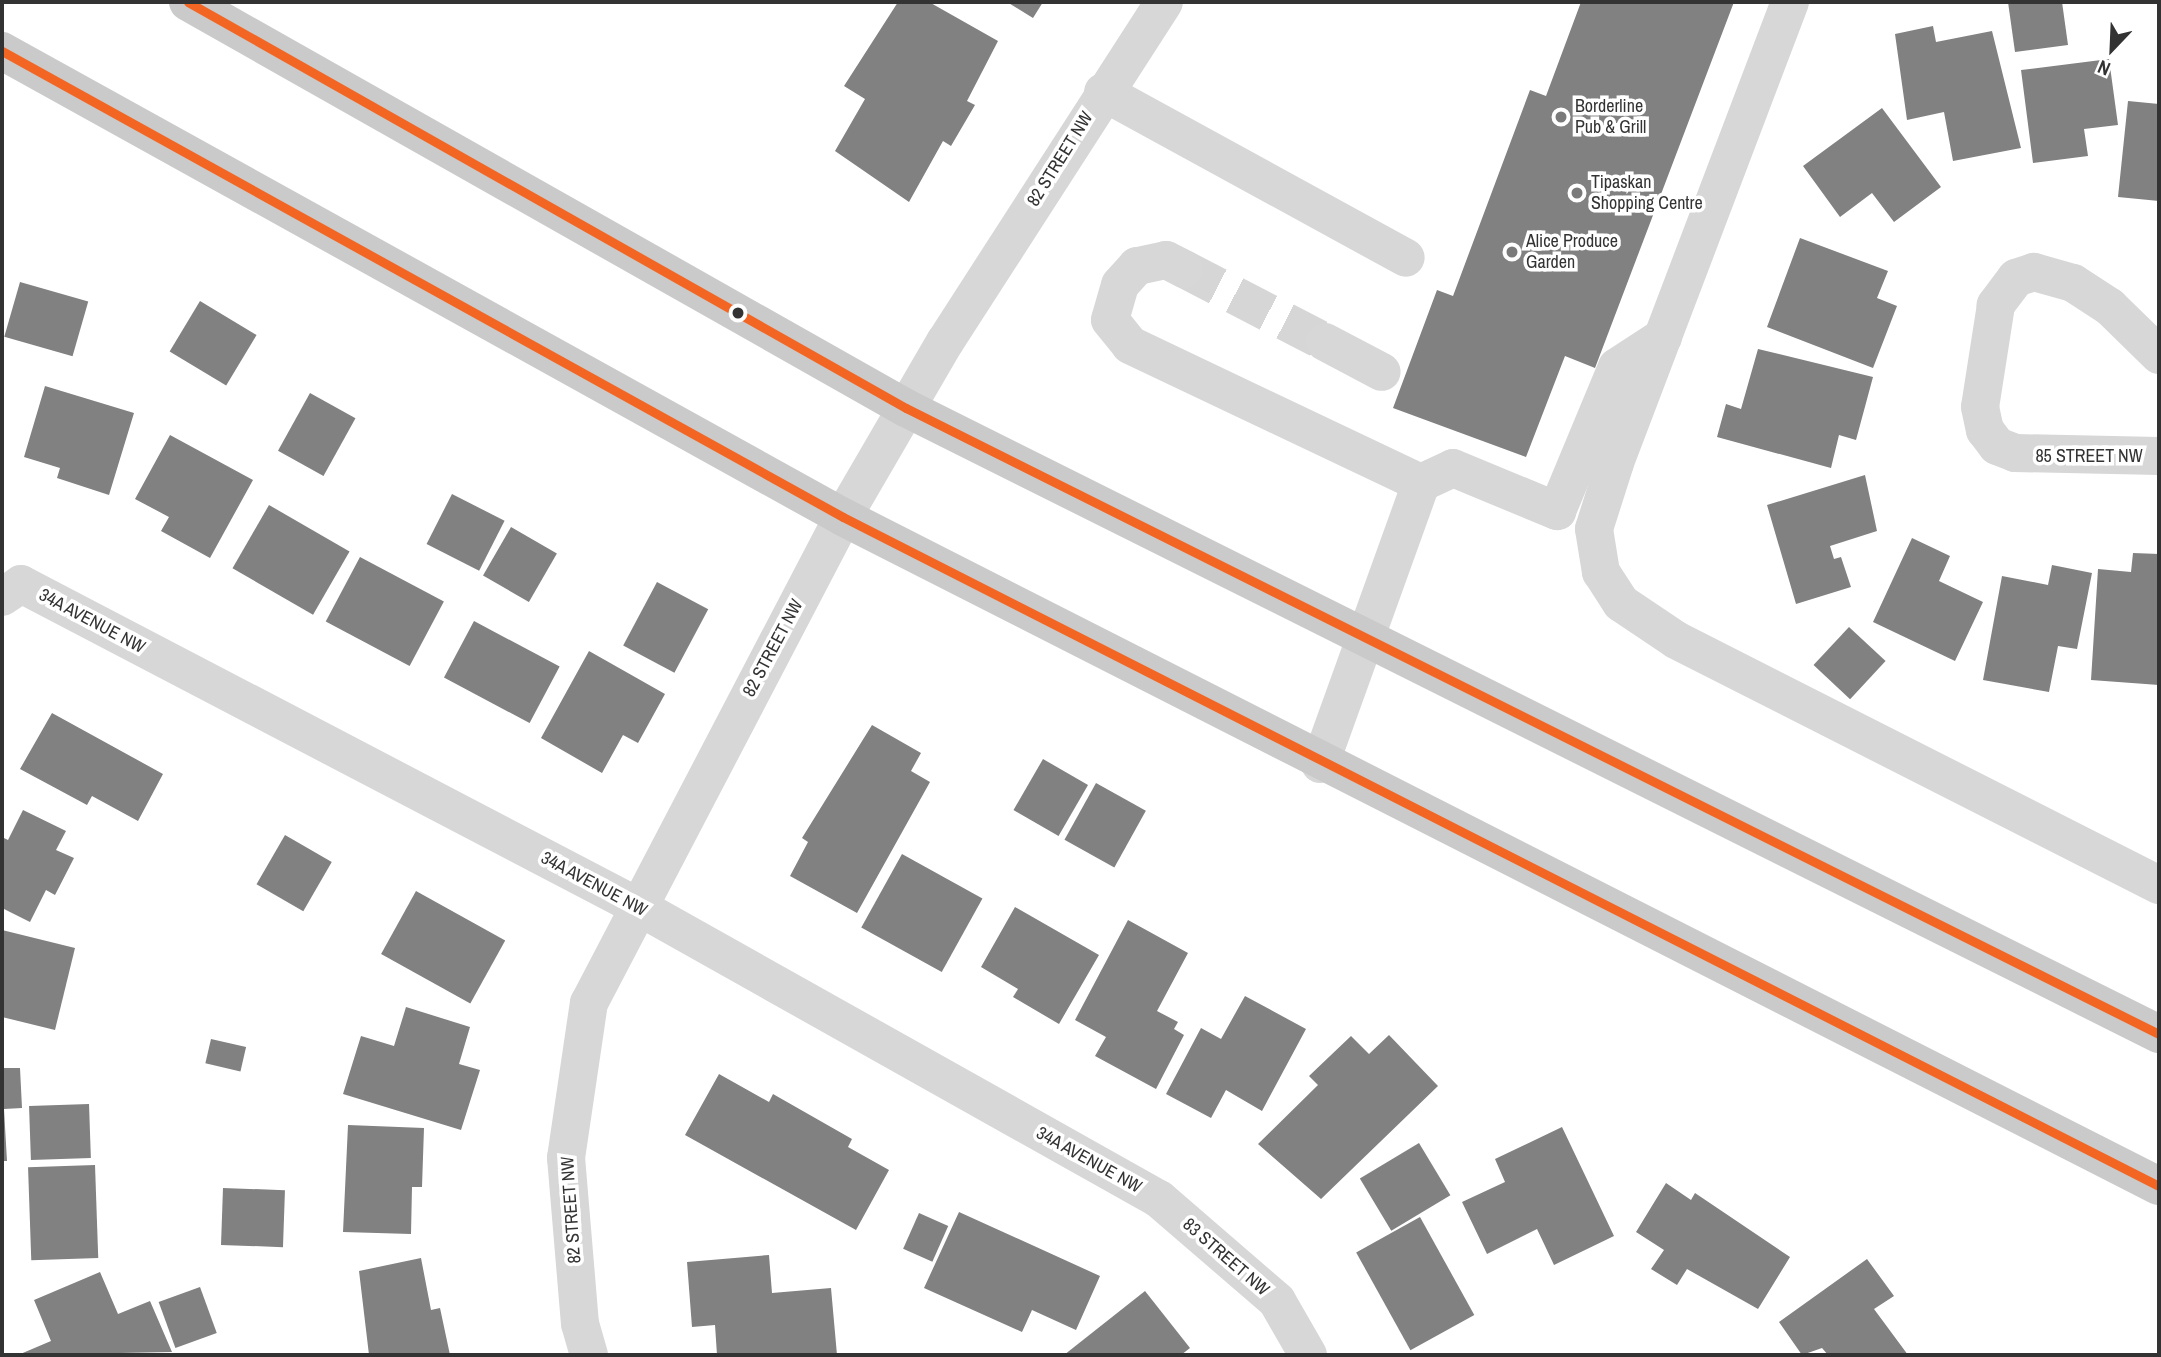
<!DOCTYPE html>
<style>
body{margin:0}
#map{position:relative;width:2161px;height:1357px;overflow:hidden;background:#fff;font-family:"Archivo Narrow",sans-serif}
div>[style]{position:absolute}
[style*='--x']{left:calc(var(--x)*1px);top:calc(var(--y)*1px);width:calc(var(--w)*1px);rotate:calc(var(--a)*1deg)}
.building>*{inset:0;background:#818181;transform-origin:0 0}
.minor-tunnel>*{height:38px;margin-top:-19px;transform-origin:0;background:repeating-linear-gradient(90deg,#d6d6d6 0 38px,transparent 0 57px)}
.minor>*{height:38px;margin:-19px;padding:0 19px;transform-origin:19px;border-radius:19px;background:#d7d7d7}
.major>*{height:38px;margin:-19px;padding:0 19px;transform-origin:19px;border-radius:19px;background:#cacaca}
.bus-1>*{height:9px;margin:-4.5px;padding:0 4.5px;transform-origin:4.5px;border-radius:4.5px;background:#f26522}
.dots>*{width:19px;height:19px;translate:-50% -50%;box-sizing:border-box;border:4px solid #fff;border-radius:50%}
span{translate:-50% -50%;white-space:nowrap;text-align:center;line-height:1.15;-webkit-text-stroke:7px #fff;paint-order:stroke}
.poi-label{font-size:18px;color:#333}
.left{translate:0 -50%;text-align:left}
.street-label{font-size:18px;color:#333}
.frame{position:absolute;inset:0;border:4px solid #333;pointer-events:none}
.north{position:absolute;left:2077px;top:14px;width:70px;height:70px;-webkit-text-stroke:5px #fff;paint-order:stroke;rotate:203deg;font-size:19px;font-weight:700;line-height:28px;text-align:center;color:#333}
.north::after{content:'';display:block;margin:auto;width:24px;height:32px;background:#333;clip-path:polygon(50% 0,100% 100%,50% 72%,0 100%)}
</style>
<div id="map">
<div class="building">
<i style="clip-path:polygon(898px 2px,929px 2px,998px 41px,967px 101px,975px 105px,951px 146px,943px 141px,909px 202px,835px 151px,865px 99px,844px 86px)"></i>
<i style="clip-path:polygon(1007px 2px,1043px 2px,1033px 18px)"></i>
<i style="clip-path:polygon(1581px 2px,1734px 2px,1595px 368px,1565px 356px,1526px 457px,1393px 408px,1437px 290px,1453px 296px,1530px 90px,1546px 96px)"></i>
<i style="clip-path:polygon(2008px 2px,2062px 2px,2068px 45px,2015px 52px)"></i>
<i style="clip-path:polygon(1933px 26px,1936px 42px,1992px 31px,2021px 148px,1953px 161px,1944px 112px,1907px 120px,1895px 34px)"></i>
<i style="clip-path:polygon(2109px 59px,2118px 125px,2084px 129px,2088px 156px,2033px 163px,2021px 70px)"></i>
<i style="clip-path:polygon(2128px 101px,2159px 104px,2159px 201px,2118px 197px)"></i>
<i style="clip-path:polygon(1882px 108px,1941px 187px,1894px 222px,1872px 193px,1840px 217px,1803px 166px)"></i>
<i style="clip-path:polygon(1800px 238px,1888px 271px,1877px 298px,1897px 306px,1873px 368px,1767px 327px)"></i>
<i style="left:20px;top:282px;width:71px;height:57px;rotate:16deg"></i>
<i style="left:200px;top:301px;width:66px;height:59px;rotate:31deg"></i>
<i style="clip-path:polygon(1758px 349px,1873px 377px,1856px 440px,1839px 435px,1831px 468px,1717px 437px,1726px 404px,1741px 409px)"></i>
<i style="clip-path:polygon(45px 386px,134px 413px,109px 495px,57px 478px,60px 468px,24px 457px)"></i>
<i style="left:310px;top:393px;width:52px;height:66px;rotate:29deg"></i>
<i style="clip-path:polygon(170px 435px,253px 480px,210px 558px,161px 531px,169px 517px,135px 499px)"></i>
<i style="clip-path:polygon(1865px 475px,1877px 531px,1830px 546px,1834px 559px,1841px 557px,1851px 587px,1796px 604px,1767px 505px)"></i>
<i style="left:452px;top:494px;width:59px;height:56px;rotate:27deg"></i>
<i style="left:269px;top:505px;width:93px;height:73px;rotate:30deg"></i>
<i style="left:511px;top:527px;width:53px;height:56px;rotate:30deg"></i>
<i style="clip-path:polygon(1912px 538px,1950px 556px,1939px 581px,1983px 602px,1955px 661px,1873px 622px)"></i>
<i style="clip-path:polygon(2133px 553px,2159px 554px,2159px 685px,2091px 680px,2098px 569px,2131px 572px)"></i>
<i style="left:360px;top:557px;width:95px;height:73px;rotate:28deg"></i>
<i style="clip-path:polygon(2052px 565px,2092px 573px,2077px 649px,2058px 646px,2049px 692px,1983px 680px,2002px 576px,2048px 585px)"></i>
<i style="left:657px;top:582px;width:58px;height:72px;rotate:28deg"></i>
<i style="left:474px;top:621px;width:97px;height:64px;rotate:28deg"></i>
<i style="left:1849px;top:627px;width:50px;height:52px;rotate:43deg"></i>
<i style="clip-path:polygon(589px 651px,665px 694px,638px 743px,623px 735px,602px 773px,541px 738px)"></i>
<i style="clip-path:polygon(52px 713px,163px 774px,138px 821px,92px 796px,87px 805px,20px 769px)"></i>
<i style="clip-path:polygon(872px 725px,921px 753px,911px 771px,930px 782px,857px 913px,790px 876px,808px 842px,802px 838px)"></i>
<i style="left:1043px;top:759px;width:52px;height:59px;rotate:30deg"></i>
<i style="left:1096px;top:783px;width:57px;height:65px;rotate:29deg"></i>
<i style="clip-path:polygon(23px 810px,66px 831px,56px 850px,74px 858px,55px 895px,46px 890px,30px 922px,2px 908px,2px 837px,8px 840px)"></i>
<i style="left:285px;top:835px;width:54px;height:57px;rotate:30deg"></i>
<i style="left:902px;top:854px;width:92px;height:84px;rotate:29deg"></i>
<i style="left:416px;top:891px;width:102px;height:72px;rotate:29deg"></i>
<i style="clip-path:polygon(1015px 907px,1099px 955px,1059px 1024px,1013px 997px,1018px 989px,981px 967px)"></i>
<i style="clip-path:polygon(1128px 920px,1188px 953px,1157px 1011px,1178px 1022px,1174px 1029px,1184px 1035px,1156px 1089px,1095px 1056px,1106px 1037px,1075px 1020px)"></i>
<i style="clip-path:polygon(2px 930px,75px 948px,55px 1030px,2px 1017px)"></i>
<i style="clip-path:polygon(1245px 996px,1306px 1029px,1262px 1111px,1226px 1090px,1211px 1118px,1166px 1094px,1201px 1028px,1221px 1039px)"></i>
<i style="clip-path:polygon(406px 1007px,470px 1027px,459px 1064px,480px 1070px,461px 1130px,343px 1094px,361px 1036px,394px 1046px)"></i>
<i style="clip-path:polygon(1389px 1035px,1438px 1086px,1321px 1199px,1258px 1144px,1318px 1085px,1309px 1076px,1351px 1036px,1369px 1054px)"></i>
<i style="left:211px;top:1039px;width:36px;height:25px;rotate:13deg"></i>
<i style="clip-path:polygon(2px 1068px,20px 1068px,22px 1108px,4px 1109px,7px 1161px,2px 1161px)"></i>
<i style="clip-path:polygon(719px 1074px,769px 1102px,773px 1094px,852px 1139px,848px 1147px,889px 1170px,856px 1230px,685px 1135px)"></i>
<i style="left:89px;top:1104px;width:54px;height:60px;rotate:88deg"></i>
<i style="clip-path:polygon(348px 1125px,424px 1128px,422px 1187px,412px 1187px,411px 1234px,343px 1232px)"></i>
<i style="clip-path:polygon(1562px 1127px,1614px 1236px,1554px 1265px,1537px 1229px,1487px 1254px,1462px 1202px,1505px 1182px,1495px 1159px)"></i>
<i style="left:1419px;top:1143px;width:61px;height:69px;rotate:59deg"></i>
<i style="left:95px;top:1165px;width:93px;height:67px;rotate:88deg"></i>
<i style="clip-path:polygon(1666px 1183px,1691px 1200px,1695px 1193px,1790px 1257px,1758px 1309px,1687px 1269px,1677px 1285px,1651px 1269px,1664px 1250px,1636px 1232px)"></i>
<i style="left:223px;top:1188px;width:62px;height:57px;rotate:2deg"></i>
<i style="clip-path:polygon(959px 1212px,1100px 1276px,1076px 1330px,1032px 1310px,1022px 1332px,924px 1288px)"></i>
<i style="left:919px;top:1213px;width:32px;height:39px;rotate:24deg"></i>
<i style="left:1420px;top:1217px;width:112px;height:73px;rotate:61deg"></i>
<i style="clip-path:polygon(769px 1255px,772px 1293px,831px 1288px,837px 1355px,717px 1355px,715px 1325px,692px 1327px,687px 1262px)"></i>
<i style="clip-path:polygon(421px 1258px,431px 1310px,440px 1308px,450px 1355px,369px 1355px,359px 1271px)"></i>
<i style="clip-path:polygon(1867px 1259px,1894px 1296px,1874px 1309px,1908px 1355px,1828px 1355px,1822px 1348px,1802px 1355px,1779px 1322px)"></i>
<i style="clip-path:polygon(100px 1272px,118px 1314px,150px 1301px,172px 1352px,18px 1355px,51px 1341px,34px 1300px)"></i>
<i style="left:200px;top:1287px;width:49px;height:44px;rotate:70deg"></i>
<i style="clip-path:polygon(1145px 1291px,1190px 1348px,1181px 1355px,1064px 1355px)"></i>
</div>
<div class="minor-tunnel">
<i style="--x:1184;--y:269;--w:159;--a:27.4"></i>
</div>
<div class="minor">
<i style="--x:1790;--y:2;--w:493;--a:110.8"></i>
<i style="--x:1615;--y:463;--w:69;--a:107.7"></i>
<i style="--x:1594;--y:529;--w:44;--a:80.8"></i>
<i style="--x:1601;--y:572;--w:37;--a:57"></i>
<i style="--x:1621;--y:603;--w:66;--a:33.9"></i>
<i style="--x:1676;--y:640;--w:542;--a:26.9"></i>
<i style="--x:1103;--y:92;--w:345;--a:28.7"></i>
<i style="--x:1184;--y:269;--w:20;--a:-153"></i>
<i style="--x:1166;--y:260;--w:30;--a:168"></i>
<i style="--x:1137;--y:266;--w:25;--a:132"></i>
<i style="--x:1120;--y:285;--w:36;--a:106"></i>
<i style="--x:1110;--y:320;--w:32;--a:51"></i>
<i style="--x:1130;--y:345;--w:322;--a:25.4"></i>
<i style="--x:1325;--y:342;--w:64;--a:27.8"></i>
<i style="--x:2159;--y:355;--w:69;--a:-135.6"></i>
<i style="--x:2110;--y:307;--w:44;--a:-147"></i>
<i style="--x:2073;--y:283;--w:41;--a:-164.2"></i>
<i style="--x:2034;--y:272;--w:19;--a:162"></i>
<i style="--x:2016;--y:278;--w:34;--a:127"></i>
<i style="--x:1996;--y:305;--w:103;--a:98.9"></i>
<i style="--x:1980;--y:407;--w:24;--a:78"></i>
<i style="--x:1985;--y:430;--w:20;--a:53"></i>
<i style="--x:1997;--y:446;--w:19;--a:21"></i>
<i style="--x:2015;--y:453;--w:144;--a:1.2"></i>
<i style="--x:2;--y:597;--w:23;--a:-34"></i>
<i style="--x:21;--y:584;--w:695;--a:27.6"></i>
<i style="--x:637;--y:906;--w:599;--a:29.31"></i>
<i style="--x:1159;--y:1199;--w:156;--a:40.8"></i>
<i style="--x:1277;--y:1301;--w:62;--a:60.1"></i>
<i style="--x:1320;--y:764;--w:299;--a:-70.2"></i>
<i style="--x:1421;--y:483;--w:35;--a:-25"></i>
<i style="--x:1453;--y:468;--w:113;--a:22.5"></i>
<i style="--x:1557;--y:511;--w:156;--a:-67.4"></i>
<i style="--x:1617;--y:367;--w:55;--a:-33.1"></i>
<i style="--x:589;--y:1355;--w:32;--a:-106"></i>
<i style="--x:580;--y:1324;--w:167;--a:-94.8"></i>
<i style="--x:566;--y:1158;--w:157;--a:-81.6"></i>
<i style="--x:589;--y:1003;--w:548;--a:-62.41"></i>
<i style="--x:843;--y:517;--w:203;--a:-59.8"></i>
<i style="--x:945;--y:342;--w:404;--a:-57.2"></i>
</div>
<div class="major">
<i style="--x:188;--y:2;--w:825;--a:29.49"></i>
<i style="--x:906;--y:408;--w:1401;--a:26.55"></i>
<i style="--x:2;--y:51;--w:961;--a:28.99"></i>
<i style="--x:843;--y:517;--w:1476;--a:26.95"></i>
</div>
<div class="bus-1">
<i style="--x:188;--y:2;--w:825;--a:29.49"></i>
<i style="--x:906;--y:408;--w:1401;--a:26.55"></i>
<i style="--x:2;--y:51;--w:961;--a:28.99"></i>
<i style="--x:843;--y:517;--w:1476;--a:26.95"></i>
</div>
<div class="dots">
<i style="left:1561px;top:117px;background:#7a7a7a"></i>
<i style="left:1577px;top:193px;background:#7a7a7a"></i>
<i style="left:1512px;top:252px;background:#7a7a7a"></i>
<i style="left:738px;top:313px;background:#333"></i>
</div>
<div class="poi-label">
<span class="left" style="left:1575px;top:117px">Borderline<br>Pub &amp; Grill</span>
<span class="left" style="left:1591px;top:193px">Tipaskan<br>Shopping Centre</span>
<span class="left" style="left:1526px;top:252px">Alice Produce<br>Garden</span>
</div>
<div class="street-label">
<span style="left:1060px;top:159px;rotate:-58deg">82 STREET NW</span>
<span style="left:2089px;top:456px">85 STREET NW</span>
<span style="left:92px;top:621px;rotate:28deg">34A AVENUE NW</span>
<span style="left:773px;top:648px;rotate:-62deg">82 STREET NW</span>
<span style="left:594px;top:884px;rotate:28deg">34A AVENUE NW</span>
<span style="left:1089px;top:1160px;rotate:29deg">34A AVENUE NW</span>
<span style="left:571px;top:1210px;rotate:-94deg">82 STREET NW</span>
<span style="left:1226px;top:1257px;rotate:41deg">83 STREET NW</span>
</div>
<div class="frame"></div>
<div class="north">N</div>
</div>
